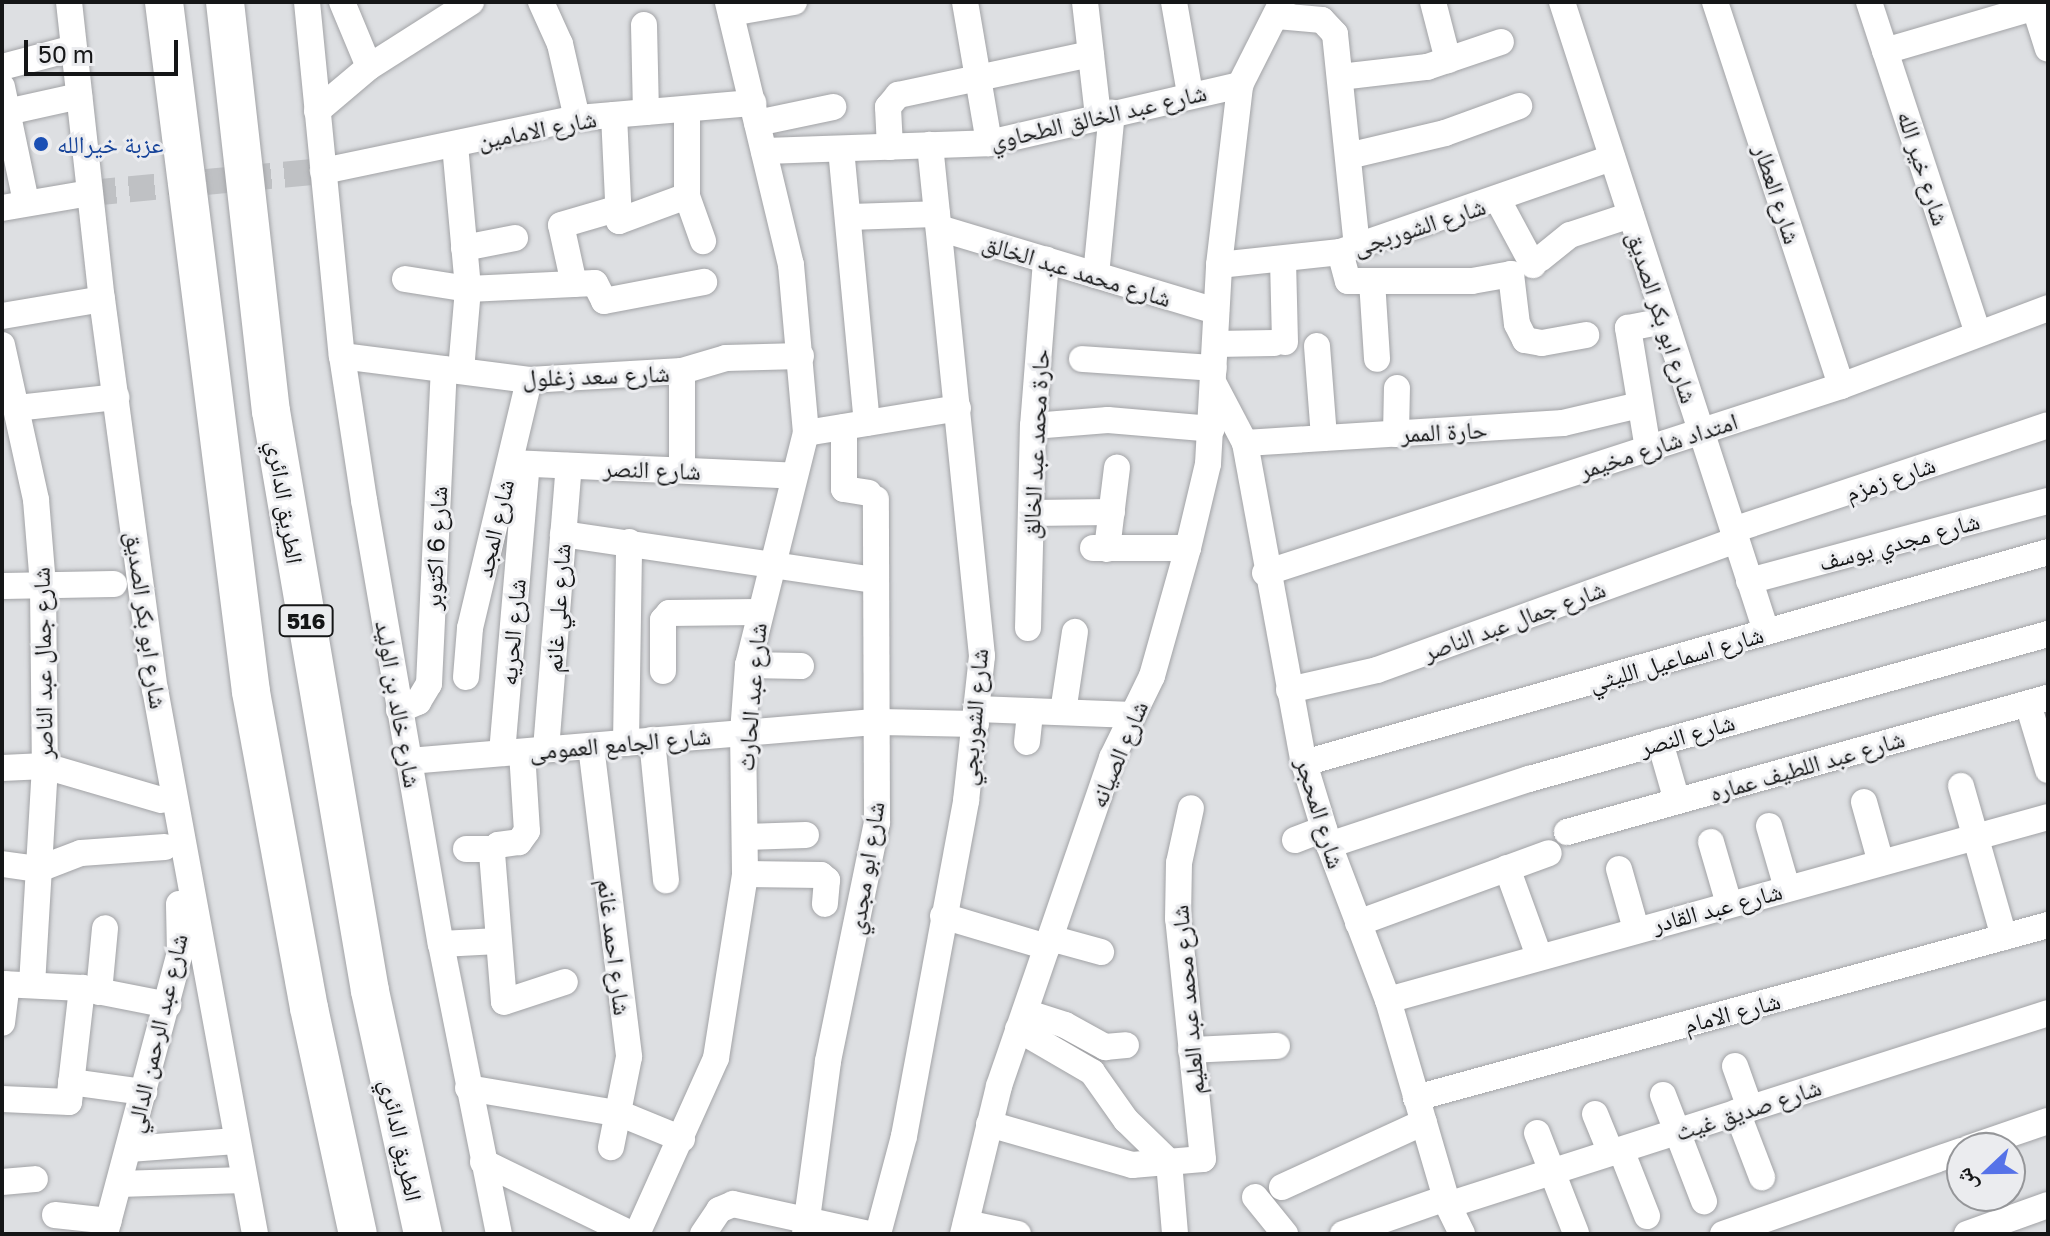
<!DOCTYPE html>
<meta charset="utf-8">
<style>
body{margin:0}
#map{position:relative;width:2050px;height:1236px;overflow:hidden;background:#dddfe2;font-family:"Golos Text","Noto Naskh Arabic",sans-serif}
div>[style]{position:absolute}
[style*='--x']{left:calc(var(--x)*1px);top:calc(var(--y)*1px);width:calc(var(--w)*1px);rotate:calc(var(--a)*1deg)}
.minor-tunnel>*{height:26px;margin-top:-13px;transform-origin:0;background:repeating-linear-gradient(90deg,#bfc1c4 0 26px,transparent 0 39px)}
.roads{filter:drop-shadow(0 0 2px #a2a3a6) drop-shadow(0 0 2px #a2a3a6)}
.minor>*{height:26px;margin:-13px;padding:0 13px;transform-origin:13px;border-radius:13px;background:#fff}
.highway>*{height:38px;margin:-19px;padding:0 19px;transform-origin:19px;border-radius:19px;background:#fff}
.dots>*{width:22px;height:22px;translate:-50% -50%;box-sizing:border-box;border:4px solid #ebecef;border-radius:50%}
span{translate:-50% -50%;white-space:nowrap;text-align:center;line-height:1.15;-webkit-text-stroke:6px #ebecef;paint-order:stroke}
.shield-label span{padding:2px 6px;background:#ebecef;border:2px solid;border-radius:6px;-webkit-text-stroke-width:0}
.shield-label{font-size:22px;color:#151617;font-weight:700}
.street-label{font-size:24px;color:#151617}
.transit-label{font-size:24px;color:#164399}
.left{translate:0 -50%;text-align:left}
.frame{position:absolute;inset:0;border:4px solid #151617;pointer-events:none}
.north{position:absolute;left:1946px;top:1132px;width:80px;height:80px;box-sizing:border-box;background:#ebecef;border:2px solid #959699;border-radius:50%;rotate:248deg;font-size:22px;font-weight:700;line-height:32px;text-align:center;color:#151617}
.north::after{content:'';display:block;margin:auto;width:28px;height:36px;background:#5672e8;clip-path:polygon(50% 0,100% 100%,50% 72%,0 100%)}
.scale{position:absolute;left:24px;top:40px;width:154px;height:36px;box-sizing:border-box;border:4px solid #151617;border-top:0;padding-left:10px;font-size:24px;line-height:28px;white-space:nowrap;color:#151617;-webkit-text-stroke:6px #ebecef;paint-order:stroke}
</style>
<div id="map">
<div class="minor-tunnel">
<i style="--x:90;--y:193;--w:234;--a:-5.4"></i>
</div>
<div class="roads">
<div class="minor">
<i style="--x:69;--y:2;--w:299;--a:83.7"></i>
<i style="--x:102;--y:299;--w:394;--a:82.3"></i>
<i style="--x:155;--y:689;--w:554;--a:79.6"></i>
<i style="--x:307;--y:2;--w:356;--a:84.4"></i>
<i style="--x:342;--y:356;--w:146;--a:81.3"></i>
<i style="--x:364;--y:500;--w:451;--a:80.2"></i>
<i style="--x:441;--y:944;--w:296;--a:78.7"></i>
<i style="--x:342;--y:2;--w:70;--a:67.4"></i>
<i style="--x:541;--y:2;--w:46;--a:65.7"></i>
<i style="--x:560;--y:44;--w:76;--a:77.1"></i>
<i style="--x:965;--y:2;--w:143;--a:80.3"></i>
<i style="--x:1085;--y:2;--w:115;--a:83.5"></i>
<i style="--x:1174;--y:2;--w:93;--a:80.1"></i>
<i style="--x:1433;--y:2;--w:60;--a:75.5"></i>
<i style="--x:1562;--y:2;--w:661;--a:72.03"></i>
<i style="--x:1715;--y:2;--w:404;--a:71.8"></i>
<i style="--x:1869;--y:2;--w:349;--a:71.8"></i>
<i style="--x:2033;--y:2;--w:49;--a:72.3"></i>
<i style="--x:731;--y:13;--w:64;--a:-9.9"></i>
<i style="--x:1277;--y:16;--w:45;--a:5.1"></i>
<i style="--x:1322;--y:20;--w:19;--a:47"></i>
<i style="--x:1335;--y:34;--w:214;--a:84.1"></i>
<i style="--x:644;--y:25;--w:87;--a:88.7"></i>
<i style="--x:1885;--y:51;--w:156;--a:-16.3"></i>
<i style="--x:2;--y:67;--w:74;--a:-14.8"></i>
<i style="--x:1340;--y:77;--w:88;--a:-6.6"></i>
<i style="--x:1427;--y:67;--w:78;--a:-18.7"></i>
<i style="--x:2;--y:87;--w:117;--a:78.2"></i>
<i style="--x:687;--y:109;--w:87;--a:90"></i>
<i style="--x:687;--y:196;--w:48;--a:70.4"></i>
<i style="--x:317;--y:111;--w:68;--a:-40.2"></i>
<i style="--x:369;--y:67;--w:121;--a:-32.5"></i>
<i style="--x:7;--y:112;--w:74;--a:-12.5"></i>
<i style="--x:614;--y:115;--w:106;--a:87.3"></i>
<i style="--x:619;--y:221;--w:72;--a:-20.2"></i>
<i style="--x:757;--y:123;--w:78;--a:-11.9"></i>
<i style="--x:455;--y:145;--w:145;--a:84.8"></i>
<i style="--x:468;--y:289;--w:82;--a:94.9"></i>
<i style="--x:890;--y:147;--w:40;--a:-92.9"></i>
<i style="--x:888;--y:107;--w:16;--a:-50"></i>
<i style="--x:898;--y:95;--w:197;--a:-12"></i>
<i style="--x:841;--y:149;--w:275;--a:84.6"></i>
<i style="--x:764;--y:151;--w:225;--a:-2"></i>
<i style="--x:989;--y:143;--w:258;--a:-13"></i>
<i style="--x:1348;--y:156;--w:100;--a:-13.3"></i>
<i style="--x:1445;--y:133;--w:79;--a:-20"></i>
<i style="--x:323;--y:171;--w:259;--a:-11.8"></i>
<i style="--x:577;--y:118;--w:177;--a:-4.9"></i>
<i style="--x:1498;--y:200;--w:74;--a:61.7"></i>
<i style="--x:2;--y:208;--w:89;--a:-9.7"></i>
<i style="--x:848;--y:217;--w:89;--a:-1.9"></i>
<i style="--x:939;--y:228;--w:289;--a:16.7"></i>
<i style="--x:464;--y:248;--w:52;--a:-11.1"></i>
<i style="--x:1340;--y:252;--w:30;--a:75"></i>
<i style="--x:1348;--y:281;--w:124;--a:0"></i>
<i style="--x:1472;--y:281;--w:40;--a:-10"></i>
<i style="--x:1511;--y:274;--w:50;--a:83.2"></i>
<i style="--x:1517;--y:324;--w:18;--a:63"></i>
<i style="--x:1525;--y:340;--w:17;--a:10"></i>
<i style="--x:1542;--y:343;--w:45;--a:-10.3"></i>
<i style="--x:1540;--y:259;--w:38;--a:-39"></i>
<i style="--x:1570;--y:235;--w:64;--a:-18.2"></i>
<i style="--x:1283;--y:260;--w:82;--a:88.6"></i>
<i style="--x:1219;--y:265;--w:122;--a:-6.1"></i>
<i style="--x:1340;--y:252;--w:288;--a:-19.1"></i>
<i style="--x:1096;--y:275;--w:163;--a:-84.4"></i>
<i style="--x:405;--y:279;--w:64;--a:9"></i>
<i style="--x:468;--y:289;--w:127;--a:-2.7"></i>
<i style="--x:595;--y:283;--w:20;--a:63"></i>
<i style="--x:604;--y:301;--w:102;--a:-10.8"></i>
<i style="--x:1372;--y:281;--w:78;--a:86.3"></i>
<i style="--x:574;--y:284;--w:60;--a:-102.4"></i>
<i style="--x:561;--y:225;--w:57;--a:-16.2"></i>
<i style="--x:2;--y:316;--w:101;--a:-9.6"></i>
<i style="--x:1215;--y:344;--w:59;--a:-1"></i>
<i style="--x:2;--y:345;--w:159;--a:77.6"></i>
<i style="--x:36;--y:500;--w:86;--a:85.3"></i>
<i style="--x:43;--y:586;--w:180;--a:89.4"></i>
<i style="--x:45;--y:766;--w:219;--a:93.4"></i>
<i style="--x:1317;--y:346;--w:92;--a:85.6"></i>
<i style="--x:342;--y:356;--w:189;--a:7.3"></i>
<i style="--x:529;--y:380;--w:153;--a:-3.4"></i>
<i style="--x:682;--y:371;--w:46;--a:-16.5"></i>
<i style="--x:726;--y:358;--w:75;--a:-1.5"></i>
<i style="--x:1082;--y:359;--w:132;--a:3.9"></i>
<i style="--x:682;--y:371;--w:99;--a:90"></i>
<i style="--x:1214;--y:384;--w:67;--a:62.3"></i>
<i style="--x:1245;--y:443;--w:325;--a:79.6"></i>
<i style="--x:1304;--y:763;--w:86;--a:73"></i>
<i style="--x:1329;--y:845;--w:166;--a:69.2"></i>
<i style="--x:1388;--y:1000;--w:214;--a:73.7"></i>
<i style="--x:1448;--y:1205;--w:32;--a:64"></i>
<i style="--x:17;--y:408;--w:100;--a:-6.3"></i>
<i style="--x:1033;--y:426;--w:75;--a:-4.6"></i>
<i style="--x:1108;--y:420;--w:104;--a:4.9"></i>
<i style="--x:844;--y:427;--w:62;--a:90"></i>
<i style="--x:844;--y:489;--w:25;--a:9"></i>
<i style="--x:806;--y:433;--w:154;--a:-9.3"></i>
<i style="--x:1396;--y:434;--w:46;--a:-88.8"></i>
<i style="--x:1245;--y:443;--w:319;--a:-3.6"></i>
<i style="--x:1563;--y:423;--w:79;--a:-13.2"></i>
<i style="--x:1648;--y:449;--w:123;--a:-99.4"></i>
<i style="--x:1628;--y:328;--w:38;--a:-11"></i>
<i style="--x:513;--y:463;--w:281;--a:2.6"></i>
<i style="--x:1031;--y:513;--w:81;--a:-0.7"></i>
<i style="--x:1733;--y:530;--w:332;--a:-18.4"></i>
<i style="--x:563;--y:534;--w:316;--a:8.4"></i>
<i style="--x:1093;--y:548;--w:95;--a:0"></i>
<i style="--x:1107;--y:549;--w:82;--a:-83"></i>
<i style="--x:1265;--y:573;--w:606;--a:-17.99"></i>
<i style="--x:1841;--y:386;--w:221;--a:-20.6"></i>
<i style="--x:1749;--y:581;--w:310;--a:-15"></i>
<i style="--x:2;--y:586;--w:112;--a:-1"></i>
<i style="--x:1028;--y:628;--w:202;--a:-88.6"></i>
<i style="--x:1033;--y:426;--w:167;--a:-85.5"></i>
<i style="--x:748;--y:665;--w:53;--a:1.1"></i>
<i style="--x:663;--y:671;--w:51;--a:-90"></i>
<i style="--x:663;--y:620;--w:9;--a:-49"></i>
<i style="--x:669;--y:613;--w:88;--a:-0.7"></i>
<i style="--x:466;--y:677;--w:49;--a:-85.3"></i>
<i style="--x:470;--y:628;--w:255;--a:-76.6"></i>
<i style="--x:1289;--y:690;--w:90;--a:-12.8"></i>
<i style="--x:1377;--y:670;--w:382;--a:-19.9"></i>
<i style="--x:2028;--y:704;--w:69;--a:73.1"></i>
<i style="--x:977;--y:709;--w:156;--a:2.2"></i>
<i style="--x:399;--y:710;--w:21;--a:-23"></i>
<i style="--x:418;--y:702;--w:21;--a:-59"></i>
<i style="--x:429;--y:684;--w:315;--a:-87.3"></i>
<i style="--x:1063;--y:712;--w:81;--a:-81.5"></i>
<i style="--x:652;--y:740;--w:141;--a:84.3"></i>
<i style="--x:1027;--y:742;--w:31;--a:-84"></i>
<i style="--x:1660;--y:742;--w:61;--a:73.9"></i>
<i style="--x:626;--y:743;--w:201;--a:-89.1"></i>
<i style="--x:591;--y:746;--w:313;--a:83"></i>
<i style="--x:629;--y:1057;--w:92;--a:101.3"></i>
<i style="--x:546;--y:749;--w:284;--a:-85.4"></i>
<i style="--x:522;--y:752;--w:79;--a:86.4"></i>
<i style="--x:527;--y:831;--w:14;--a:126"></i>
<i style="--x:519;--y:842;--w:21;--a:172"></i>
<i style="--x:498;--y:845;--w:10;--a:127"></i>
<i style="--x:492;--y:853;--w:149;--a:85.4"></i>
<i style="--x:504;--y:1002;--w:64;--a:-18.2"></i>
<i style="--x:502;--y:753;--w:290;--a:-85.1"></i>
<i style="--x:409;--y:761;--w:470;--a:-4.8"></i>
<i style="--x:877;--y:722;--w:99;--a:1.2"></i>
<i style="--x:1304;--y:763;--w:773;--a:-15.83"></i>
<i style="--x:2;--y:768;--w:43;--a:-2.7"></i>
<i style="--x:45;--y:766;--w:121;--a:16.3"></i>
<i style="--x:1961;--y:786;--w:157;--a:74.1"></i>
<i style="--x:1864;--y:802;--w:63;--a:74.4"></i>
<i style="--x:1769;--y:826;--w:65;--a:73.8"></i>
<i style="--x:1567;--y:832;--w:499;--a:-15.6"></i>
<i style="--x:745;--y:837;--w:61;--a:-1.9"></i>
<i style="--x:1295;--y:840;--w:31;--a:-21"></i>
<i style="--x:1711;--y:842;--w:65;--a:73.8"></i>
<i style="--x:1329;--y:845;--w:211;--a:-18.3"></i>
<i style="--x:1529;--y:779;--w:539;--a:-15.61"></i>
<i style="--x:466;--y:849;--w:28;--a:0"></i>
<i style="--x:2;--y:864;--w:37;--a:8"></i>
<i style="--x:39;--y:869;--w:45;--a:-20.9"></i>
<i style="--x:81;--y:853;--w:84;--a:-4.1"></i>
<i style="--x:1507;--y:868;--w:94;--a:70"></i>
<i style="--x:1619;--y:869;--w:62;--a:74.2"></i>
<i style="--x:745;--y:874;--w:76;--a:0.8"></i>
<i style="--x:821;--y:875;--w:8;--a:40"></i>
<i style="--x:827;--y:880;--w:24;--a:95"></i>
<i style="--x:943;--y:916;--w:109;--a:16.6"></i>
<i style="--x:1358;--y:923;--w:203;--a:-20.1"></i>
<i style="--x:1050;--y:938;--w:53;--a:15.4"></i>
<i style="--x:441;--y:944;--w:57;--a:-3"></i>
<i style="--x:2;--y:984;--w:80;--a:2.9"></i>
<i style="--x:82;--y:988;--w:88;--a:11.2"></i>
<i style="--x:99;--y:992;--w:64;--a:-84.6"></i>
<i style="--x:1388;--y:1000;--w:685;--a:-15.5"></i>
<i style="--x:1025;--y:1012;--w:42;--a:18"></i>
<i style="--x:1065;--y:1025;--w:46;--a:28.8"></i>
<i style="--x:1105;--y:1047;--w:21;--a:-5"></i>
<i style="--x:2;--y:1023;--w:39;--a:-83"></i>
<i style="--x:1018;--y:1029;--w:86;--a:30.2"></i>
<i style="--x:1092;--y:1072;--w:59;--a:54.7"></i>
<i style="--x:1126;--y:1120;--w:60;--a:44.3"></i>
<i style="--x:1191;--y:1050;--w:86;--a:-2.7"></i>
<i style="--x:1735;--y:1066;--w:45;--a:70.3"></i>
<i style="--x:71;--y:1082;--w:74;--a:7.8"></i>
<i style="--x:468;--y:1088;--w:155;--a:9.6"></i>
<i style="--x:621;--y:1114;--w:66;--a:22.3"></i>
<i style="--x:1663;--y:1095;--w:114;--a:68.9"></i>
<i style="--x:1416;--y:1098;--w:655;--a:-15.31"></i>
<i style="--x:2;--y:1099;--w:67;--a:2.6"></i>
<i style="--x:69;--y:1102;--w:115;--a:-83.5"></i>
<i style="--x:1737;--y:1112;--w:70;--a:69"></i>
<i style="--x:1595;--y:1114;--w:42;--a:67.7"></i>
<i style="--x:989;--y:1124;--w:149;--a:16"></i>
<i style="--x:1132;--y:1165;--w:71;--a:-4.8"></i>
<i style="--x:1203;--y:1159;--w:241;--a:-95.9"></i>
<i style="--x:1178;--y:919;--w:56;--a:-89"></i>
<i style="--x:1179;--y:863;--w:56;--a:-77.7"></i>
<i style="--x:1537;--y:1133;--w:107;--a:68.7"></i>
<i style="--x:1969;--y:1148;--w:83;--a:-18.9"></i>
<i style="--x:129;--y:1149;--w:107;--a:-4.3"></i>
<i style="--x:1621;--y:1150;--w:71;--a:68.5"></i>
<i style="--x:483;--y:1162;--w:165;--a:25.9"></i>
<i style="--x:1169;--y:1162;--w:72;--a:85.2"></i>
<i style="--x:2;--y:1182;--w:33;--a:-5"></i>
<i style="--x:119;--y:1184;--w:125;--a:-1.8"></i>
<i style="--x:1282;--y:1187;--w:156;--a:-24.6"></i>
<i style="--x:1255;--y:1197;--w:48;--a:51"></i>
<i style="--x:1448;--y:1205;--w:630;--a:-17.74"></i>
<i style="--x:55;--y:1215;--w:54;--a:6.3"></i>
<i style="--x:966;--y:1223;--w:53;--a:11.9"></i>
<i style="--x:105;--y:1234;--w:291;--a:-75.1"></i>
<i style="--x:180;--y:953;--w:49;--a:-91.2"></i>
<i style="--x:637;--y:1234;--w:193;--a:-65.8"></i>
<i style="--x:716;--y:1058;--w:186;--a:-81"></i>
<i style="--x:745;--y:874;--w:141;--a:-90.8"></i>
<i style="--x:743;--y:733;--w:68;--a:-85.8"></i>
<i style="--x:748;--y:665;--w:239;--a:-76"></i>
<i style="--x:806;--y:433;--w:169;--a:-95.1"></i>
<i style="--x:791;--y:265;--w:270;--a:-103.5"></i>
<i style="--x:703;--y:1234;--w:29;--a:-56"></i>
<i style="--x:719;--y:1210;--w:15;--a:-23"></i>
<i style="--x:733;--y:1204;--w:140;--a:12.4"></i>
<i style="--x:805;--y:1234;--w:175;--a:-82.4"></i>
<i style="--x:828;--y:1061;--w:243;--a:-78.4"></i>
<i style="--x:877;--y:823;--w:324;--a:-90.2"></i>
<i style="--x:878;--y:1234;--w:101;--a:-75.1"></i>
<i style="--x:904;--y:1136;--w:341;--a:-79.5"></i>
<i style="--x:966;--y:801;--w:146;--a:-83.7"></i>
<i style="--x:982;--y:656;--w:514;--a:-95.81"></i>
<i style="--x:963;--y:1234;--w:152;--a:-76.3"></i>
<i style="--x:999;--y:1086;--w:347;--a:-71"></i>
<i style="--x:1112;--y:758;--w:91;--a:-64"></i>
<i style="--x:1152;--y:676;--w:133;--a:-74.3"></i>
<i style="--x:1188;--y:548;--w:86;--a:-76.6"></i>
<i style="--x:1208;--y:464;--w:199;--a:-86.8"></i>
<i style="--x:1219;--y:265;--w:181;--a:-83.3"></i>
<i style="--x:1240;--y:85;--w:93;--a:-63.2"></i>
<i style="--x:1343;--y:1234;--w:109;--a:-19.3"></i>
<i style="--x:1723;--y:1234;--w:253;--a:-19.2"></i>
<i style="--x:1967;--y:1234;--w:86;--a:-19.7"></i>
</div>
<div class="highway">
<i style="--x:164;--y:2;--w:695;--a:82.81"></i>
<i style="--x:251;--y:692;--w:321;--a:79.6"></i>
<i style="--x:309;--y:1008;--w:231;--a:77.8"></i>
<i style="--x:225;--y:2;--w:412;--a:83.6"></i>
<i style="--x:271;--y:411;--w:588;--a:80.31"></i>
<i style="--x:370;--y:991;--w:249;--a:77.7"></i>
</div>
</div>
<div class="dots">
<i style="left:41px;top:144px;background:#1a4fb4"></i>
</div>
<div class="shield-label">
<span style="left:306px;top:621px">516</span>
</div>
<div class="street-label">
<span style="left:1098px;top:116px;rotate:-13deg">شارع عبد الخالق الطحاوي</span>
<span style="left:537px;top:129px;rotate:-11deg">شارع الامامين</span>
<span style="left:1924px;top:168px;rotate:72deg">شارع خير الله</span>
<span style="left:1778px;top:194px;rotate:72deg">شارع العطار</span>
<span style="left:1419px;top:226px;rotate:-18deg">شارع الشوربجى</span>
<span style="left:1077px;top:270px;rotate:17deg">شارع محمد عبد الخالق</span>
<span style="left:1663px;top:317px;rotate:72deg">شارع ابو بكر الصديق</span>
<span style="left:596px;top:375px;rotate:-2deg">شارع سعد زغلول</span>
<span style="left:1444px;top:431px;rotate:-3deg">حارة الممر</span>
<span style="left:1035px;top:444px;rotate:-87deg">حارة محمد عبد الخالق</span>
<span style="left:1658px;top:445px;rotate:-18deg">امتداد شارع مخيمر</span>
<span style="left:652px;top:469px;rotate:2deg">شارع النصر</span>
<span style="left:1890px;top:478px;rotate:-19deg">شارع زمزم</span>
<span style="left:286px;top:502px;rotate:81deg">الطريق الدائري</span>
<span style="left:494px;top:528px;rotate:-77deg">شارع المجد</span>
<span style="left:1899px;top:541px;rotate:-15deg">شارع مجدي يوسف</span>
<span style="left:435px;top:548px;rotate:-87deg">شارع 6 اكتوبر</span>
<span style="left:557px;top:608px;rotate:-86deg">شارع علي غانم</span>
<span style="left:147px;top:620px;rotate:82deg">شارع ابو بكر الصديق</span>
<span style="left:1514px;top:620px;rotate:-20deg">شارع جمال عبد الناصر</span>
<span style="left:512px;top:632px;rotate:-85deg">شارع الحريه</span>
<span style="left:1676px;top:658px;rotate:-16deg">شارع اسماعيل الليثي</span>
<span style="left:42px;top:663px;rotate:-91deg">شارع جمال عبد الناصر</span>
<span style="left:751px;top:697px;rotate:-85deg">شارع عبد الحارث</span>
<span style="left:399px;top:704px;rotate:80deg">شارع خالد بن الوليد</span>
<span style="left:973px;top:717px;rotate:-85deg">شارع الشوربجي</span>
<span style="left:1687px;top:734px;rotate:-16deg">شارع النصر</span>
<span style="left:620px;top:743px;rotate:-5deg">شارع الجامع العمومى</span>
<span style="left:1118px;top:754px;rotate:-67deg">شارع الصيانه</span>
<span style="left:1807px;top:765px;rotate:-16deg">شارع عبد اللطيف عماره</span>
<span style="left:1321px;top:813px;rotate:73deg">شارع المحجر</span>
<span style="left:865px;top:868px;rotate:-81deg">شارع ابو مجدي</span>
<span style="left:1717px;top:907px;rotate:-15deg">شارع عبد القادر</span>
<span style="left:615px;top:947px;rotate:83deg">شارع احمد غانم</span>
<span style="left:1187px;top:1000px;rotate:-95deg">شارع محمد عبد العليم</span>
<span style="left:1732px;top:1012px;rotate:-15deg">شارع الامام</span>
<span style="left:156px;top:1033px;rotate:-77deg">شارع عبد الرحمن الدالي</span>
<span style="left:1748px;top:1109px;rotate:-18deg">شارع صديق غيث</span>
<span style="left:402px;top:1140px;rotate:78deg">الطريق الدائري</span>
</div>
<div class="transit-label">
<span class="left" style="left:57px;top:144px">عزبة خيرالله</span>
</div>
<div class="frame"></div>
<div class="north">ش</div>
<div class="scale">50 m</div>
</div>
